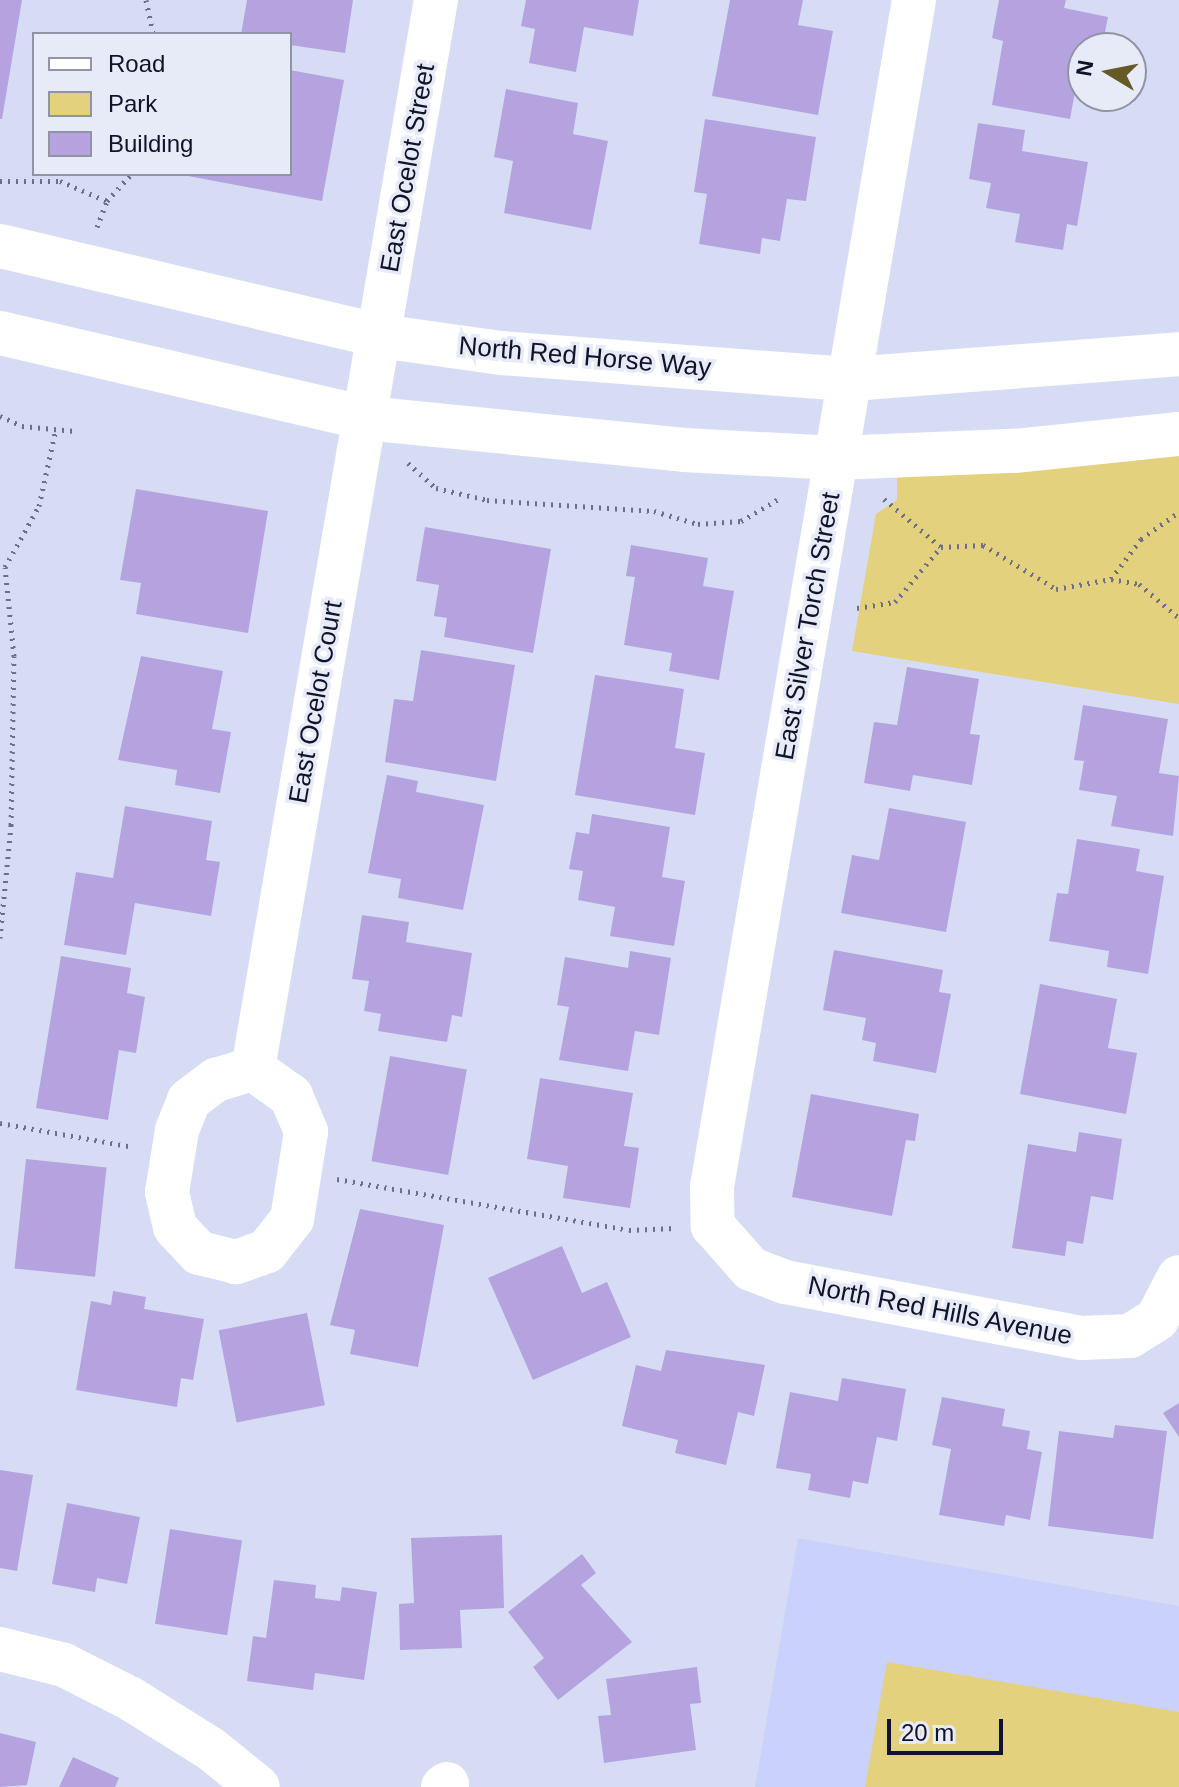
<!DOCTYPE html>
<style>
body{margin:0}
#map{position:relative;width:1179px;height:1787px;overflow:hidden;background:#d7dcf5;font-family:Arial,sans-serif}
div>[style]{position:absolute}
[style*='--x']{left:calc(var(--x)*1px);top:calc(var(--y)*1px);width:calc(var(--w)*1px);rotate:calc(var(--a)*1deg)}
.built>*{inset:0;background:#cad1fb}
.green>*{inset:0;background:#e3d17e}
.building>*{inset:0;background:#b5a3e0;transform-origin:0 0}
.path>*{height:5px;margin-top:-2.5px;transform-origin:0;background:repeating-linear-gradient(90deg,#6c6f87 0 2px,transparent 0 8px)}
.minor>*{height:44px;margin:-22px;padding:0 22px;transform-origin:22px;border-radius:22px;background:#fff}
span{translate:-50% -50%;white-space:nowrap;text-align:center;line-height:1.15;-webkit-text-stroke:7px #e7eaf7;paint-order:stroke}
.street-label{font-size:26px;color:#111329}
.legend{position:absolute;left:32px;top:32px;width:260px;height:144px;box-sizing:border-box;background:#e7eaf7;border:2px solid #9194a5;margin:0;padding:10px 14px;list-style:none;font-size:24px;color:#111329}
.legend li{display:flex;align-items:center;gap:16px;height:40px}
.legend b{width:40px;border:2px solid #9194a5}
.north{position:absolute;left:1067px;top:32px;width:80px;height:80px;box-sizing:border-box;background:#e7eaf7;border:2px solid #9194a5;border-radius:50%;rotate:280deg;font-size:22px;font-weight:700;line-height:32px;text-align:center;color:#111329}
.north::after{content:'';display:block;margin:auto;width:28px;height:36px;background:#655a27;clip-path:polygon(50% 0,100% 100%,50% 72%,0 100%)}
.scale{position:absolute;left:887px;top:1719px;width:116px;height:36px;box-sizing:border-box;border:4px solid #111329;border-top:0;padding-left:10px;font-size:24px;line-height:28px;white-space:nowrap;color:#111329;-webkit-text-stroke:6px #e7eaf7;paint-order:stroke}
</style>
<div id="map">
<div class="built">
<i style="clip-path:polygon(798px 1538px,1179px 1606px,1179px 1787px,755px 1787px)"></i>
</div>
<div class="green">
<i style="clip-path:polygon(1179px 450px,1179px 704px,852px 651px,876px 514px,897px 500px,897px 474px)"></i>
<i style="clip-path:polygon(887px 1662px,1179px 1712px,1179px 1787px,865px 1787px)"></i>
</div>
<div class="building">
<i style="clip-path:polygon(0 0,22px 0,2px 119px,0 119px)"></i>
<i style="clip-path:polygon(247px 0,353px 0,345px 53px,290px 45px,290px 34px,241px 34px)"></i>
<i style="clip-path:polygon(526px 0,639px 0,633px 36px,584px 27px,576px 72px,529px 63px,535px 29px,521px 26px)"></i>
<i style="clip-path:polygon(730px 0,803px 0,798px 25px,833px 31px,818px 115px,712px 96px)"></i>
<i style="clip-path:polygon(999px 0,1066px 0,1064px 8px,1108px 17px,1102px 48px,1083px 48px,1070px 119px,992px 105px,1003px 41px,992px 38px)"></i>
<i style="clip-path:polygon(290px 70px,344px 80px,322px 201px,188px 176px,290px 174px)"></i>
<i style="clip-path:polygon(506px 89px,578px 103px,573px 134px,608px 141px,591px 230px,504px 213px,513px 161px,494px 157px)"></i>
<i style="clip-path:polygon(705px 119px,816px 137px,806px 201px,787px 199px,780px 241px,762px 238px,760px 254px,699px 244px,707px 194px,694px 192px)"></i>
<i style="clip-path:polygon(978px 123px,1025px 130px,1022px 151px,1088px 162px,1077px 226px,1067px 224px,1063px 250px,1015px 242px,1020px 214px,986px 208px,991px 183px,969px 179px)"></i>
<i style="clip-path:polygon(136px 489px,268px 511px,248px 633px,136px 614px,141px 583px,120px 580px)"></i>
<i style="clip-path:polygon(425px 527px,551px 549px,533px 653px,444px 637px,447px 618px,434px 616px,439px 585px,416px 581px)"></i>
<i style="clip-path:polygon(631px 545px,708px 558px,703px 586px,734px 591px,719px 680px,669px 671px,672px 653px,624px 645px,635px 577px,626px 576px)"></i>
<i style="clip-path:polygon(421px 650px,515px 665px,496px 781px,385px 762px,394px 699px,413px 701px)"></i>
<i style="clip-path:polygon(141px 656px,223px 671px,212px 729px,231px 732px,220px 793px,175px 785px,177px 770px,118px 760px)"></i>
<i style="clip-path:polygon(907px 667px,979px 679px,970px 734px,980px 735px,972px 785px,913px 775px,910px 791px,864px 783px,874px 722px,897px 725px)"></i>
<i style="clip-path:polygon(595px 675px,684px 689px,675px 748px,705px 753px,695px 815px,575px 795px)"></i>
<i style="clip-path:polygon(1083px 705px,1168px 719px,1159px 773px,1179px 776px,1173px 836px,1111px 826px,1117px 796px,1079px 790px,1084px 761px,1074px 760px)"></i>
<i style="clip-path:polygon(387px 775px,418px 781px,416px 792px,484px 805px,463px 910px,398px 898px,401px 879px,368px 873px)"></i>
<i style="clip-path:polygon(125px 806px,212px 821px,206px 860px,220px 862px,211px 916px,135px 903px,126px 955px,64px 945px,76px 872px,113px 878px)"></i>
<i style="clip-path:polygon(889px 808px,966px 822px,946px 932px,841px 913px,852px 855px,879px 860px)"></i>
<i style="clip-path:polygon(592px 814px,670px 827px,662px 877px,685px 881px,674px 946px,610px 936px,615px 907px,578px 900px,583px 871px,569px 869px,576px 832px,589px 834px)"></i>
<i style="clip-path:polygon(1077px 839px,1140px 849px,1136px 871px,1164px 876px,1148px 974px,1107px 967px,1109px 951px,1049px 941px,1057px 893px,1068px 894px)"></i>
<i style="clip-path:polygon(362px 915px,409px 922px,406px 942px,472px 953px,462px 1017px,452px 1015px,447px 1042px,378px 1031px,381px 1014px,364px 1011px,369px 981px,352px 979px)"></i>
<i style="clip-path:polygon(834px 950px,943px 970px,939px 992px,951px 994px,936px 1073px,873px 1061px,876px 1043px,862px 1040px,866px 1018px,823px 1010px)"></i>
<i style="clip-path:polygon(630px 951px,671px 958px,659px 1035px,635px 1031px,628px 1071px,559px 1060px,569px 1007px,557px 1005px,565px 957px,628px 968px)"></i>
<i style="clip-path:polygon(61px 956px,131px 968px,127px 993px,145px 997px,136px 1053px,119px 1050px,108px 1120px,36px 1108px)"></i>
<i style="clip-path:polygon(1040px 984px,1117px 999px,1108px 1048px,1137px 1053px,1126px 1114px,1020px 1094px)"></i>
<i style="left:390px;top:1056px;width:78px;height:107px;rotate:10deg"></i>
<i style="clip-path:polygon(540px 1078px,633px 1093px,624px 1146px,639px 1148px,630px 1208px,563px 1198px,568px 1166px,527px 1159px)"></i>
<i style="clip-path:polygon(811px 1094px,919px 1114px,915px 1141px,906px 1140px,892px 1216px,792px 1197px)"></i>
<i style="clip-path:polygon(1079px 1132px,1122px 1139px,1113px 1200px,1091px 1196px,1083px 1244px,1067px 1241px,1065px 1256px,1012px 1248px,1028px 1144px,1076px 1152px)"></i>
<i style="left:26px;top:1159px;width:81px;height:110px;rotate:6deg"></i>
<i style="clip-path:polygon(360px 1209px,444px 1225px,418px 1367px,350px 1354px,355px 1330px,330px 1325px)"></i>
<i style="clip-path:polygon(562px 1246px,582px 1293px,607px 1282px,631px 1337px,533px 1380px,488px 1278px)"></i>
<i style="clip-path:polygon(113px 1291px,146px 1297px,144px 1309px,204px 1319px,193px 1380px,181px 1378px,177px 1407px,76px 1390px,91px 1301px,111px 1305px)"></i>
<i style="left:307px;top:1313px;width:94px;height:90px;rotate:79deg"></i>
<i style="clip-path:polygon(666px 1350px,765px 1365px,754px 1416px,738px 1412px,726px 1465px,675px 1453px,678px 1440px,622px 1426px,636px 1365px,661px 1371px)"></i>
<i style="clip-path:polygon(842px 1378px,906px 1389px,897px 1441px,877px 1437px,868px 1484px,853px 1481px,850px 1498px,808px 1490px,811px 1474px,776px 1468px,790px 1392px,838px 1401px)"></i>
<i style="clip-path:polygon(942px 1397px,1005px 1409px,1002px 1426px,1030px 1431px,1027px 1449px,1042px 1452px,1030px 1520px,1006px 1515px,1004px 1526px,939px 1515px,951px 1449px,932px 1445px)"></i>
<i style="clip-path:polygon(1179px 1403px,1179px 1437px,1163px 1413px)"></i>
<i style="clip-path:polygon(1115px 1425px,1167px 1431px,1153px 1539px,1048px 1526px,1059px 1431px,1113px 1438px)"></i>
<i style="clip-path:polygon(0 1470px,33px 1475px,17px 1571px,0 1568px)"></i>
<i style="clip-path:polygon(67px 1503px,140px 1517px,127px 1584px,97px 1578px,95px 1592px,52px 1584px)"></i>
<i style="left:170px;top:1529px;width:73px;height:96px;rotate:9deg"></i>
<i style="clip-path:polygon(502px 1535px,504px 1608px,460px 1610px,462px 1648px,400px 1650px,399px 1604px,414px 1603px,411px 1538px)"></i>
<i style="clip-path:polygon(582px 1554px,596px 1573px,581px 1585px,632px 1642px,558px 1700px,533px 1667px,544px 1658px,508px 1612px)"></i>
<i style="clip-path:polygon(274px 1580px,316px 1585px,315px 1598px,340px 1601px,342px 1587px,377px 1592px,364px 1680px,315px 1673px,313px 1690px,247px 1681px,253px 1636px,266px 1638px)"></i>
<i style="clip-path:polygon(697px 1667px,701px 1703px,690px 1704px,696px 1750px,604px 1763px,598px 1716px,611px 1715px,606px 1679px)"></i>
<i style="clip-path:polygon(0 1733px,36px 1742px,27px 1785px,0 1787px)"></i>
<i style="clip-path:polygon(73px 1757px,119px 1778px,115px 1787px,59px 1787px)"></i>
</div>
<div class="path">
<i style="--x:146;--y:0;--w:35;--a:78"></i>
<i style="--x:0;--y:181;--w:60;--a:0"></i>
<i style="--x:60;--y:181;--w:51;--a:23.1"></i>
<i style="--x:97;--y:227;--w:28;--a:-69"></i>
<i style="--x:107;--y:201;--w:36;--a:-48"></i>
<i style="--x:0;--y:416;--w:24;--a:24"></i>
<i style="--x:22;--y:426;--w:53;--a:5.4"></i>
<i style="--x:408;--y:463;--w:38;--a:42"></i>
<i style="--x:436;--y:488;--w:52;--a:13.2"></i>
<i style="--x:487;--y:500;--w:167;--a:3.8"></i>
<i style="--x:654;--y:511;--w:46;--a:16.5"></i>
<i style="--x:698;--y:524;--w:43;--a:-4"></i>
<i style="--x:741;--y:521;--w:45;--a:-30.5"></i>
<i style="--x:884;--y:499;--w:75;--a:40.1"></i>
<i style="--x:941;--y:547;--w:42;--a:-2.7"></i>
<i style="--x:983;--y:545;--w:85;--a:31.1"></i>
<i style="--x:1056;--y:589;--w:56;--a:-10.3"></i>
<i style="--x:1111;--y:579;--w:50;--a:-53.1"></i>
<i style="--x:1141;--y:539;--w:47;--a:-35.4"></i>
<i style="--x:1111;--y:579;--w:28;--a:10"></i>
<i style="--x:1139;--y:584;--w:52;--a:40.4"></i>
<i style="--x:857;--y:608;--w:38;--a:-9"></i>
<i style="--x:895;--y:602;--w:72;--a:-50.1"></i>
<i style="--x:0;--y:938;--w:114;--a:-84.4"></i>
<i style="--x:11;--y:825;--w:169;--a:-89"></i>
<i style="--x:14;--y:656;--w:89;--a:-95.8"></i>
<i style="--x:5;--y:567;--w:70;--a:-60.9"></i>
<i style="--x:39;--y:506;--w:79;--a:-77.6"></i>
<i style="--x:0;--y:1123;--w:135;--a:10.2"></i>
<i style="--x:337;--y:1179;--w:296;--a:9.9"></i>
<i style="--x:629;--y:1230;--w:46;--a:-2.5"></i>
</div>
<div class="minor">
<i style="--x:914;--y:0;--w:1204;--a:99.66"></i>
<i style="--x:712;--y:1187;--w:39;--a:89"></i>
<i style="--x:713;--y:1226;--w:57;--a:48.5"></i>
<i style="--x:751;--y:1269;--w:36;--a:21"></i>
<i style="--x:785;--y:1282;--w:302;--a:10.7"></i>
<i style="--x:1082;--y:1338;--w:48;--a:-2.4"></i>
<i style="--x:1130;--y:1336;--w:32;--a:-32"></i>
<i style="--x:1157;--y:1319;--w:47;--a:-62.4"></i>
<i style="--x:0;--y:246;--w:391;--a:13.3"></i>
<i style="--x:380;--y:336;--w:122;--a:8"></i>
<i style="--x:501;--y:353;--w:350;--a:4.3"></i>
<i style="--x:850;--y:379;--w:330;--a:-4.3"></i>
<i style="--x:0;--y:333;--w:375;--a:13.1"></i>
<i style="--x:365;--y:418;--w:321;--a:5.7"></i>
<i style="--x:684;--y:450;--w:152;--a:3"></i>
<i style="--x:836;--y:458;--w:178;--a:-2.3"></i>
<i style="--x:1014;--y:451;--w:166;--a:-5.9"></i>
<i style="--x:253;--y:1069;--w:1085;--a:-80.29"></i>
<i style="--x:253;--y:1069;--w:47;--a:35.4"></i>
<i style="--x:291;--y:1096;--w:39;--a:67"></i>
<i style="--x:306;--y:1132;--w:88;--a:99.1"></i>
<i style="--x:292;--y:1219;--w:41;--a:128"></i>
<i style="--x:267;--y:1251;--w:33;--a:160"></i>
<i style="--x:236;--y:1262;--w:38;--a:-166"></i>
<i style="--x:199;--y:1253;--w:35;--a:-133"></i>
<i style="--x:175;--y:1227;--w:36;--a:-103"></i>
<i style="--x:167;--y:1192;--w:63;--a:-80.8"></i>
<i style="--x:177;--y:1130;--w:32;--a:-68"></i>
<i style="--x:189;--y:1100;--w:34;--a:-37"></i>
<i style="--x:216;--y:1080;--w:39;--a:-17"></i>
<i style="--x:0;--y:1649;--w:66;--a:14"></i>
<i style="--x:64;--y:1665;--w:75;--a:26.9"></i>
<i style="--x:131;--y:1699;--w:94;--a:32"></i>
<i style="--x:211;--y:1749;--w:60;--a:39"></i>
<i style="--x:443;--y:1787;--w:5;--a:-37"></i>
</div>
<div class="street-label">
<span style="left:408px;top:168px;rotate:-80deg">East Ocelot Street</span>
<span style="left:585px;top:357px;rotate:5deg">North Red Horse Way</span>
<span style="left:808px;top:626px;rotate:-80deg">East Silver Torch Street</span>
<span style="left:316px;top:702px;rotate:-80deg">East Ocelot Court</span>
<span style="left:940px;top:1311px;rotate:11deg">North Red Hills Avenue</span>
</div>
<ul class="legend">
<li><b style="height:10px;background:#fff"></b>Road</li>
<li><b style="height:22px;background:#e3d17e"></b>Park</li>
<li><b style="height:22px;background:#b5a3e0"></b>Building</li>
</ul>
<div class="north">N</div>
<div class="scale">20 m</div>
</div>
